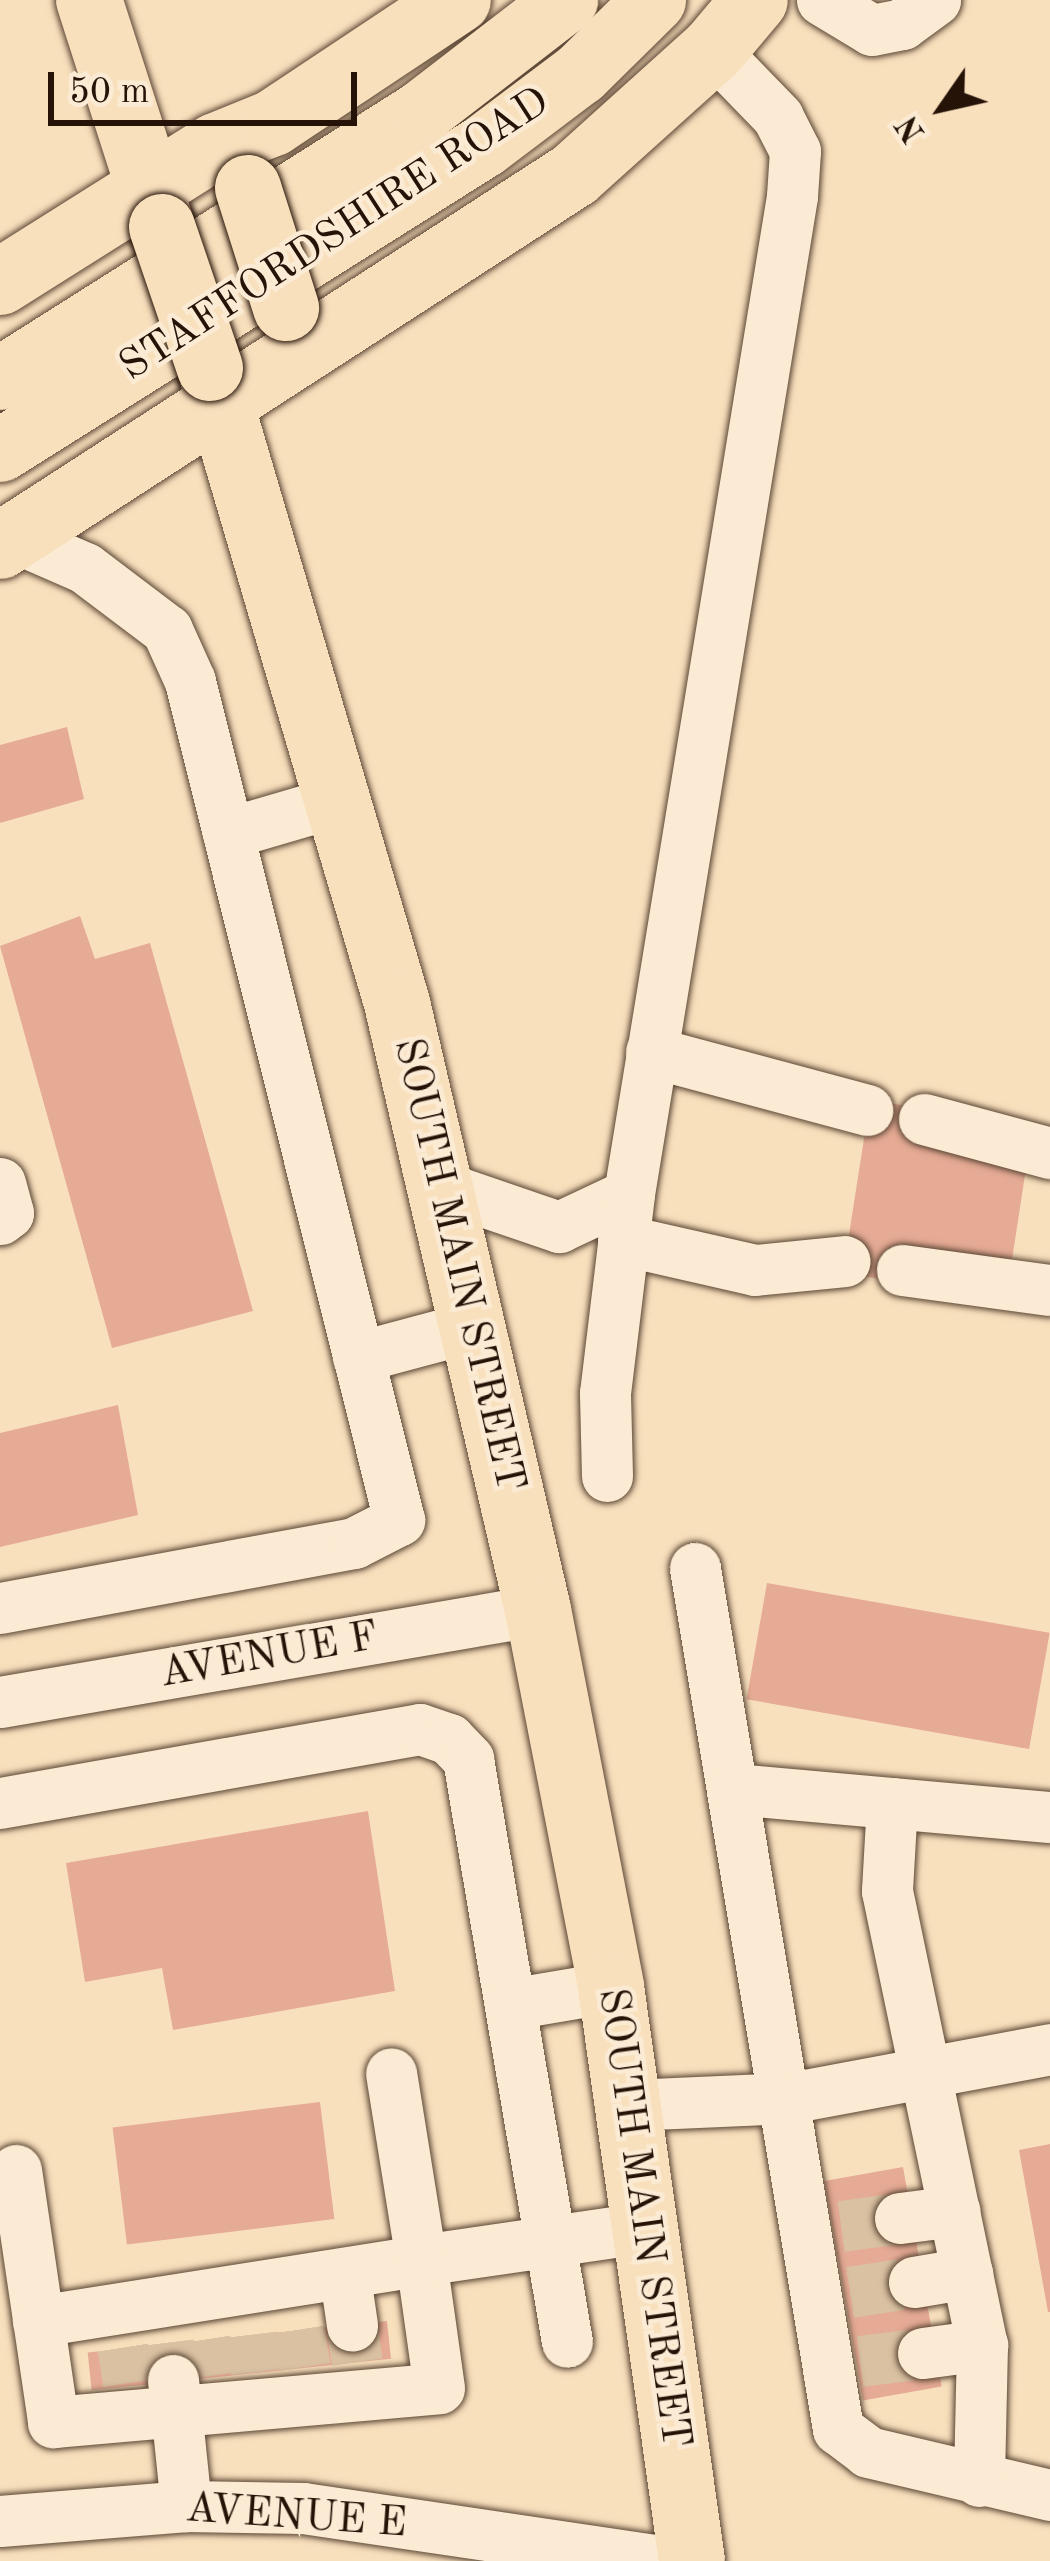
<!DOCTYPE html>
<style>
body{margin:0}
#map{position:relative;width:1050px;height:2561px;overflow:hidden;background:#f9e0bd;font-family:"Old Standard TT",serif}
div>[style]{position:absolute}
[style*='--x']{left:calc(var(--x)*1px);top:calc(var(--y)*1px);width:calc(var(--w)*1px);rotate:calc(var(--a)*1deg)}
.building>*{inset:0;background:#e6ab95;transform-origin:0 0}
.minor-tunnel>*{height:51px;margin-top:-25.5px;transform-origin:0;background:repeating-linear-gradient(90deg,#d9c1a2 0 51px,transparent 0 77px)}
.roads{filter:drop-shadow(0 0 3px #5b4635) drop-shadow(0 0 3px #5b4635)}
.minor>*{height:51px;margin:-25.5px;padding:0 25.5px;transform-origin:25.5px;border-radius:25.5px;background:#fbebd4}
.major>*{height:63px;margin:-31.5px;padding:0 31.5px;transform-origin:31.5px;border-radius:31.5px;background:#f9e0bd}
.highway>*{height:66px;margin:-33px;padding:0 33px;transform-origin:33px;border-radius:33px;background:#f9e0bd}
.bridges{filter:drop-shadow(0 0 3px #261308) drop-shadow(0 0 3px #261308)}
.highway-bridge>*{height:66px;margin:-33px;padding:0 33px;transform-origin:33px;border-radius:33px;background:#f9e0bd}
span{translate:-50% -50%;white-space:nowrap;text-align:center;line-height:1.15;-webkit-text-stroke:9px #fbebd4;paint-order:stroke}
.street-label{font-size:42px;color:#261308}
.north{position:absolute;left:882px;top:48px;width:120px;height:120px;-webkit-text-stroke:9px #fbebd4;paint-order:stroke;rotate:236deg;font-size:33px;font-weight:700;line-height:48px;text-align:center;color:#261308}
.north::after{content:'';display:block;margin:auto;width:42px;height:54px;background:#261308;clip-path:polygon(50% 0,100% 100%,50% 72%,0 100%)}
.scale{position:absolute;left:48px;top:72px;width:309px;height:54px;box-sizing:border-box;border:6px solid #261308;border-top:0;padding-left:15px;font-size:36px;line-height:42px;white-space:nowrap;color:#261308;-webkit-text-stroke:9px #fbebd4;paint-order:stroke}
</style>
<div id="map">
<div class="building">
<i style="clip-path:polygon(67px 727px,84px 799px,0 823px,0 745px)"></i>
<i style="clip-path:polygon(80px 916px,95px 959px,150px 943px,253px 1311px,112px 1348px,0 946px)"></i>
<i style="clip-path:polygon(870px 1100px,925px 1109px,920px 1145px,1027px 1162px,1011px 1266px,900px 1282px,843px 1273px)"></i>
<i style="clip-path:polygon(118px 1405px,138px 1515px,0 1547px,0 1433px)"></i>
<i style="left:767px;top:1583px;width:287px;height:118px;rotate:10deg"></i>
<i style="clip-path:polygon(368px 1811px,395px 1991px,173px 2030px,162px 1968px,85px 1982px,66px 1863px)"></i>
<i style="left:320px;top:2102px;width:118px;height:209px;rotate:83deg"></i>
<i style="clip-path:polygon(1050px 2144px,1050px 2312px,1048px 2312px,1019px 2150px)"></i>
<i style="left:903px;top:2167px;width:223px;height:80px;rotate:80deg"></i>
<i style="left:387px;top:2321px;width:38px;height:301px;rotate:84deg"></i>
</div>
<div class="minor-tunnel">
<i style="--x:841;--y:2226;--w:60;--a:-7.7"></i>
<i style="--x:850;--y:2292;--w:65;--a:-8.9"></i>
<i style="--x:352;--y:2325;--w:37;--a:82"></i>
<i style="--x:299;--y:2329;--w:38;--a:81"></i>
<i style="--x:252;--y:2334;--w:38;--a:83"></i>
<i style="--x:205;--y:2339;--w:37;--a:81"></i>
<i style="--x:168;--y:2342;--w:38;--a:83"></i>
<i style="--x:123;--y:2347;--w:36;--a:81"></i>
<i style="--x:860;--y:2361;--w:64;--a:-7.2"></i>
</div>
<div class="roads">
<div class="minor">
<i style="--x:822;--y:0;--w:58;--a:31"></i>
<i style="--x:872;--y:30;--w:31;--a:-11"></i>
<i style="--x:902;--y:24;--w:41;--a:-36"></i>
<i style="--x:228;--y:833;--w:118;--a:-16.3"></i>
<i style="--x:651;--y:1052;--w:224;--a:15"></i>
<i style="--x:924;--y:1119;--w:131;--a:15.1"></i>
<i style="--x:0;--y:1183;--w:31;--a:75"></i>
<i style="--x:8;--y:1213;--w:10;--a:143"></i>
<i style="--x:442;--y:1187;--w:124;--a:18.9"></i>
<i style="--x:559;--y:1227;--w:77;--a:-25.2"></i>
<i style="--x:623;--y:1240;--w:135;--a:12.8"></i>
<i style="--x:755;--y:1270;--w:90;--a:-5.7"></i>
<i style="--x:902;--y:1270;--w:149;--a:7.7"></i>
<i style="--x:358;--y:1357;--w:120;--a:-15"></i>
<i style="--x:607;--y:1476;--w:83;--a:-91.4"></i>
<i style="--x:605;--y:1393;--w:200;--a:-83.1"></i>
<i style="--x:629;--y:1194;--w:1011;--a:-80.72"></i>
<i style="--x:792;--y:196;--w:45;--a:-86.2"></i>
<i style="--x:795;--y:151;--w:38;--a:-117"></i>
<i style="--x:778;--y:117;--w:93;--a:-134.1"></i>
<i style="--x:695;--y:1568;--w:873;--a:80.57"></i>
<i style="--x:838;--y:2429;--w:38;--a:37"></i>
<i style="--x:868;--y:2452;--w:187;--a:13.3"></i>
<i style="--x:0;--y:1608;--w:360;--a:-10.4"></i>
<i style="--x:354;--y:1543;--w:51;--a:-27.1"></i>
<i style="--x:399;--y:1520;--w:865;--a:-103.99"></i>
<i style="--x:190;--y:681;--w:56;--a:-114.3"></i>
<i style="--x:167;--y:630;--w:103;--a:-142.9"></i>
<i style="--x:85;--y:568;--w:77;--a:-156.4"></i>
<i style="--x:0;--y:1702;--w:546;--a:-9.7"></i>
<i style="--x:734;--y:1789;--w:317;--a:5.1"></i>
<i style="--x:0;--y:1803;--w:426;--a:-10"></i>
<i style="--x:420;--y:1729;--w:31;--a:19"></i>
<i style="--x:449;--y:1739;--w:28;--a:46"></i>
<i style="--x:468;--y:1759;--w:591;--a:80.36"></i>
<i style="--x:892;--y:1803;--w:88;--a:93.3"></i>
<i style="--x:887;--y:1891;--w:464;--a:78.2"></i>
<i style="--x:982;--y:2345;--w:136;--a:91.3"></i>
<i style="--x:510;--y:2004;--w:102;--a:-9.6"></i>
<i style="--x:629;--y:2105;--w:160;--a:-2.5"></i>
<i style="--x:789;--y:2098;--w:266;--a:-10.6"></i>
<i style="--x:16;--y:2170;--w:255;--a:81.6"></i>
<i style="--x:53;--y:2422;--w:387;--a:-5"></i>
<i style="--x:439;--y:2388;--w:129;--a:-98"></i>
<i style="--x:421;--y:2260;--w:228;--a:-8.3"></i>
<i style="--x:900;--y:2218;--w:55;--a:-7.3"></i>
<i style="--x:345;--y:2277;--w:49;--a:81.7"></i>
<i style="--x:914;--y:2282;--w:54;--a:-9.6"></i>
<i style="--x:38;--y:2321;--w:388;--a:-9"></i>
<i style="--x:421;--y:2260;--w:189;--a:-99.1"></i>
<i style="--x:923;--y:2353;--w:60;--a:-7.7"></i>
<i style="--x:173;--y:2380;--w:127;--a:84.1"></i>
<i style="--x:0;--y:2521;--w:187;--a:-4.6"></i>
<i style="--x:186;--y:2506;--w:117;--a:1"></i>
<i style="--x:303;--y:2508;--w:362;--a:8.4"></i>
</div>
<div class="major">
<i style="--x:0;--y:378;--w:499;--a:-32.3"></i>
<i style="--x:422;--y:111;--w:182;--a:-37.6"></i>
<i style="--x:0;--y:450;--w:571;--a:-32.19"></i>
<i style="--x:483;--y:146;--w:121;--a:-37"></i>
<i style="--x:580;--y:73;--w:104;--a:-44.6"></i>
</div>
<div class="highway">
<i style="--x:89;--y:0;--w:238;--a:72.2"></i>
<i style="--x:0;--y:282;--w:255;--a:-32.2"></i>
<i style="--x:216;--y:146;--w:61;--a:-22"></i>
<i style="--x:273;--y:123;--w:222;--a:-33.6"></i>
<i style="--x:210;--y:368;--w:662;--a:73.59"></i>
<i style="--x:397;--y:1003;--w:623;--a:76.92"></i>
<i style="--x:538;--y:1610;--w:384;--a:79"></i>
<i style="--x:611;--y:1987;--w:580;--a:81.97"></i>
<i style="--x:0;--y:546;--w:683;--a:-32.88"></i>
<i style="--x:574;--y:175;--w:187;--a:-42"></i>
<i style="--x:713;--y:50;--w:65;--a:-50"></i>
</div>
</div>
<div class="bridges">
<div class="highway-bridge">
<i style="--x:248;--y:188;--w:126;--a:72.4"></i>
<i style="--x:162;--y:227;--w:149;--a:71.2"></i>
</div>
</div>
<div class="street-label">
<span style="left:335px;top:235px;rotate:-33deg">STAFFORDSHIRE ROAD</span>
<span style="left:458px;top:1265px;rotate:77deg">SOUTH MAIN STREET</span>
<span style="left:269px;top:1656px;rotate:-10deg">AVENUE F</span>
<span style="left:643px;top:2218px;rotate:82deg">SOUTH MAIN STREET</span>
<span style="left:296px;top:2517px;rotate:4deg">AVENUE E</span>
</div>
<div class="north">N</div>
<div class="scale">50 m</div>
</div>
